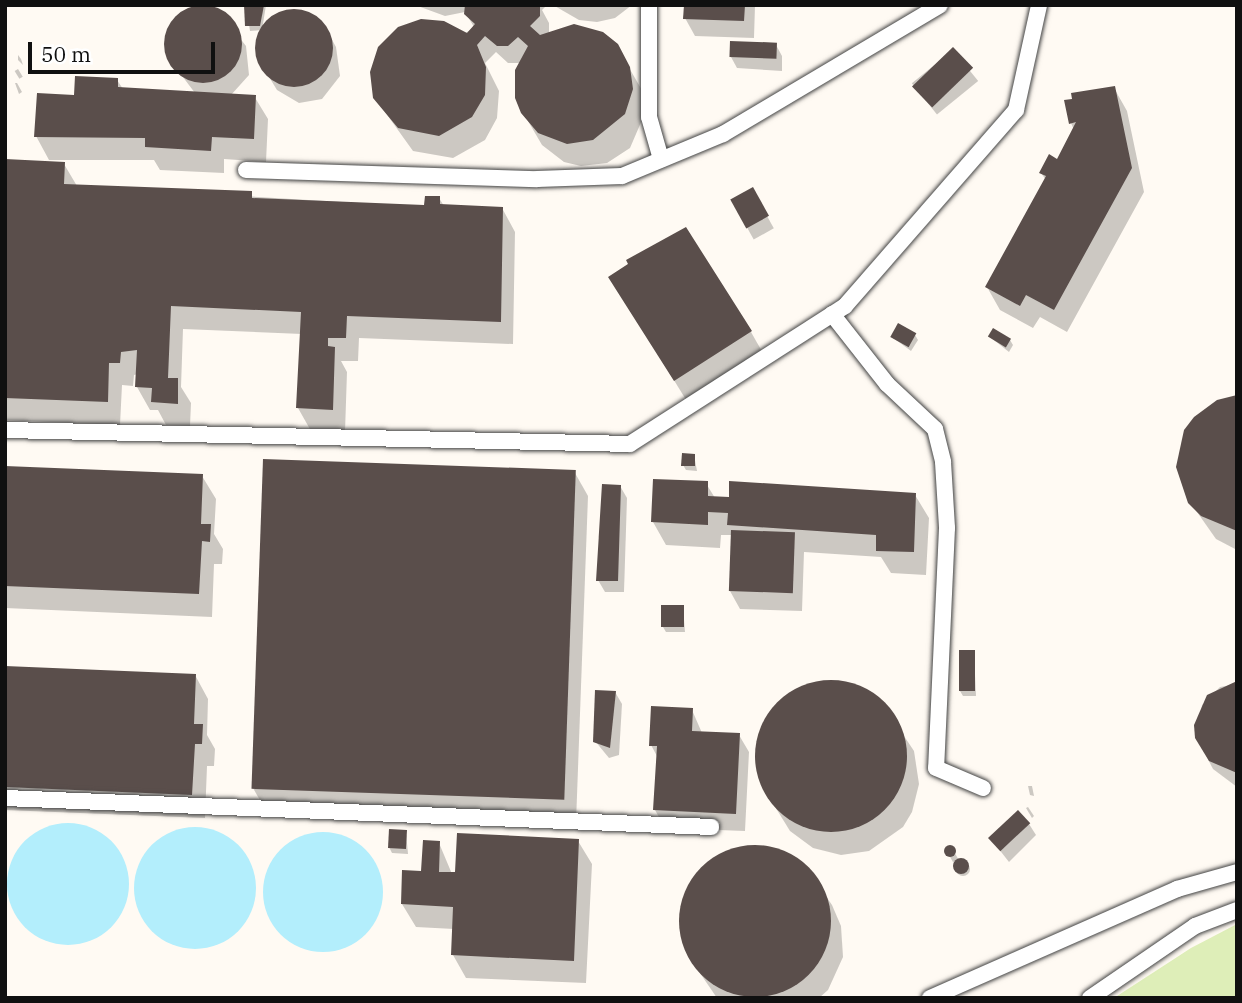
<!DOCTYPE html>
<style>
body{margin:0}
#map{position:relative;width:1242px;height:1003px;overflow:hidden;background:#fffaf3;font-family:"IBM Plex Serif",serif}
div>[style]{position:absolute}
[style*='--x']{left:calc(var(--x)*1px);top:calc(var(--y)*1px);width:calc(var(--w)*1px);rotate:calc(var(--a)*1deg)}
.green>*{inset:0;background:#deeeb8}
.water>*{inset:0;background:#b3eefc}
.round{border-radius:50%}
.shadow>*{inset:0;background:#0003;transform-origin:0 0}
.building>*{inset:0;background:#5a4e4b;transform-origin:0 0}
.roads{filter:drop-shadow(0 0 2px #434343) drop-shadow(0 0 2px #434343)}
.lane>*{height:16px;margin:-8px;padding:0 8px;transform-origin:8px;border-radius:8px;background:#fff}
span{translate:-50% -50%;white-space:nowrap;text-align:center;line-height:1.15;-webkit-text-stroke:7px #fff;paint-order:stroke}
.frame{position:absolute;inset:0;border:7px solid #101010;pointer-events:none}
.scale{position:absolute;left:28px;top:42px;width:187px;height:32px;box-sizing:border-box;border:4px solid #101010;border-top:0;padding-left:9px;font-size:21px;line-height:24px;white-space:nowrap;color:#101010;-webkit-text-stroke:5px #fff;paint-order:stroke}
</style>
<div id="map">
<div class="green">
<i style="clip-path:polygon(1237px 924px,1237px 998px,1114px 998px,1191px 948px)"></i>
</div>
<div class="water">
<i class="round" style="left:7px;top:823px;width:122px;height:122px"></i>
<i class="round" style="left:134px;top:827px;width:122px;height:122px"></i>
<i class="round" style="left:263px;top:832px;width:120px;height:120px"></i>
</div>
<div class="shadow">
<i style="clip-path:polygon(246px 5px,266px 5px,262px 30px,250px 31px)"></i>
<i style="clip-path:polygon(415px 5px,547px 5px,542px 10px,549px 23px,549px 34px,616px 45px,643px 92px,645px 113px,630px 148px,607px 163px,581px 166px,564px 162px,542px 145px,528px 121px,520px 63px,508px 63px,496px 52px,485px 63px,499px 91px,497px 118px,485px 140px,453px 158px,413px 151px,375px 98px,474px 27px,465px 12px,445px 16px)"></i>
<i style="clip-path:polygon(553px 5px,632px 5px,615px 18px,597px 22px,579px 20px)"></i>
<i style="clip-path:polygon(685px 5px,755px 5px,754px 38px,695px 36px,685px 18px)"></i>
<i style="clip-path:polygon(190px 9px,219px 11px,246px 46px,249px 75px,231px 95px,254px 96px,268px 119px,266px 162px,224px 159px,224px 173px,160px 170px,154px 160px,49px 160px,36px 136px,76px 97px,117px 80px,123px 89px,195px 93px,170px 60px,169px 28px)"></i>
<i style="clip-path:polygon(284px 12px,301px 12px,326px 29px,336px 47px,340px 76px,322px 99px,299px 103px,277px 90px,266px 72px,257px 44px,268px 21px)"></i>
<i style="clip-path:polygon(776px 45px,782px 56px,782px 71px,737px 68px,731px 57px)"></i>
<i style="left:953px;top:50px;width:40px;height:53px;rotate:51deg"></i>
<i style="clip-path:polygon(18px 55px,21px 59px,23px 65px,18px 60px)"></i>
<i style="left:18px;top:69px;width:9px;height:4px;rotate:58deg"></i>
<i style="clip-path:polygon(15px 83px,17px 83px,22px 92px,19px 94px)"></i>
<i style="clip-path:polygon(1114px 88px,1127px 111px,1144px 192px,1067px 332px,1040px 317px,1033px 328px,1000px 310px,987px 287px,1046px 180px,1041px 173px,1057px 161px,1074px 130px,1071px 123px)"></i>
<i style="clip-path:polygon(5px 161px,64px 164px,77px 186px,426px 207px,439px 198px,444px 206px,502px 208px,515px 232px,513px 344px,359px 338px,358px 361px,341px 361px,347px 372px,345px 432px,311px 431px,298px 408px,302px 334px,183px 329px,181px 387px,191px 403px,190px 426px,166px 425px,158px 410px,150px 410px,137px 387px,138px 374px,134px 375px,133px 386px,122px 385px,120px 425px,5px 420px)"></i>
<i style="left:752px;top:189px;width:45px;height:23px;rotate:61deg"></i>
<i style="clip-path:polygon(645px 250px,751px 332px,764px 355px,688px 403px,611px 278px)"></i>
<i style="clip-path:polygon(915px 335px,918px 340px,911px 351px,892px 337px)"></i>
<i style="clip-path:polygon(990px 337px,1010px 340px,1013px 345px,1009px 352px)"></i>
<i style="clip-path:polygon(1237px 398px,1237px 550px,1216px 539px,1190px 502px)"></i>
<i style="clip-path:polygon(694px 455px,697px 471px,686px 470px,683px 465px)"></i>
<i style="clip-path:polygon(5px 468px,202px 476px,216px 499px,214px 534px,223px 549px,222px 564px,214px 564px,212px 617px,5px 608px)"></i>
<i style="clip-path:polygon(575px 473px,588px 496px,576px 823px,266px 811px,253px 788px)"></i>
<i style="clip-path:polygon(707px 485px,715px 498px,915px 495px,929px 518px,926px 575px,891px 573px,881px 557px,804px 552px,802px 611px,740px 609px,730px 591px,732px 535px,721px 535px,720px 548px,666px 545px,653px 522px)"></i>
<i style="clip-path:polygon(620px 486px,627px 498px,624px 592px,605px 592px,598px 580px)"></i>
<i style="clip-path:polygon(683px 607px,685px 632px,666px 632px,663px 627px)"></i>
<i style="clip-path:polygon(974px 652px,976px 696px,963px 696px,960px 691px)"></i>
<i style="clip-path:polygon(5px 668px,195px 675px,208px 699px,207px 735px,215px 749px,214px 766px,207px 766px,205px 818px,5px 810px)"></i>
<i style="clip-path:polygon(827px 682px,862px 689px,880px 700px,914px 751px,919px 784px,912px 812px,903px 827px,869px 851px,841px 855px,813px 848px,790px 831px,764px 789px,757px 764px,762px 728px,776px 707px,804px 687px)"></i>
<i style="clip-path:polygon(1237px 684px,1237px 787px,1213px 769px,1197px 738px,1202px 705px,1220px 687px)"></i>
<i style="clip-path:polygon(615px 692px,622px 704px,619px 755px,609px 758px,595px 741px)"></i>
<i style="clip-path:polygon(692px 710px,702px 733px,739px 735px,749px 752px,745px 831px,665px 828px,655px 810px,658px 758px,651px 745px)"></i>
<i style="clip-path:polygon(1028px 786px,1032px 786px,1034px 796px,1030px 795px)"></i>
<i style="clip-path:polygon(1028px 807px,1034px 816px,1032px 818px,1026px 808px)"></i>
<i style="clip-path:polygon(1029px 824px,1036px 835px,1009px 862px,991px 839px)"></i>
<i style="clip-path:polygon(406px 832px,408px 854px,392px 853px,389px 847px)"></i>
<i style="clip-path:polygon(578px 841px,592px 864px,586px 983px,466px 978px,453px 955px,454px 929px,416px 927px,402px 904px,439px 843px,452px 874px)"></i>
<i style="clip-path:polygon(753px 847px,782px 852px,804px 865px,832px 905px,841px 926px,843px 957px,828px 990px,819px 998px,717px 998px,689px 957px,681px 929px,683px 903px,700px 871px,726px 853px)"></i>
<i style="left:952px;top:848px;width:13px;height:6px;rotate:61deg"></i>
<i class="round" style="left:956px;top:862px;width:14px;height:14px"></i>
</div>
<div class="building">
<i style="clip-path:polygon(244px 5px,264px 5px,260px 26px,245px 26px)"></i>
<i style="clip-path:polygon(465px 5px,540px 5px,540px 16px,530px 26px,540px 35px,574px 24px,603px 32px,618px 44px,630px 67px,633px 89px,625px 114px,593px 140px,567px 144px,538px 133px,521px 113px,515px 98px,515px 70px,528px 46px,518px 37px,508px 46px,497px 46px,485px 36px,477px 45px,486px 67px,485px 95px,472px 117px,439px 136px,398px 128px,373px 98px,370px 72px,378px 47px,398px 27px,421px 19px,444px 21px,467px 33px,475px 24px,464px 14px)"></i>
<i style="clip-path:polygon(684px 5px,745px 5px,744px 21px,683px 19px)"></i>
<i class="round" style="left:164px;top:5px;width:78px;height:78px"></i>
<i class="round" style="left:255px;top:9px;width:78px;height:78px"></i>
<i style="left:730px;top:41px;width:47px;height:16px;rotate:2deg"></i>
<i style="left:953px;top:47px;width:29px;height:57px;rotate:46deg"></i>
<i style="clip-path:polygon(75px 76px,118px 78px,118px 87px,256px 95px,254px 139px,212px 137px,211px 151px,145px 147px,145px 138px,34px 137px,37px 93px,74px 95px)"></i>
<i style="clip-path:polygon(1115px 86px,1132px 168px,1054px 310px,1026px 295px,1020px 306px,985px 287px,1046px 176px,1039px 173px,1049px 154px,1057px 159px,1076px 122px,1069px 124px,1064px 100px,1072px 99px,1071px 93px)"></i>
<i style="clip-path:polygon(5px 159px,65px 162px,64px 184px,252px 191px,252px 198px,424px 205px,425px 196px,440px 196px,440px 204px,503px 207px,501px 322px,347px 316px,346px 338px,328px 338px,328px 346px,335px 347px,333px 410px,296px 408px,301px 312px,171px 306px,168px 378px,178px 378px,178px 404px,151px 402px,152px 388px,135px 387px,137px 350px,121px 352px,120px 363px,109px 363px,108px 402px,5px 398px)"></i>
<i style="left:753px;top:187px;width:33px;height:26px;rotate:61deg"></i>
<i style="clip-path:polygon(686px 227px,752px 331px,674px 381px,608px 277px,628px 264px,626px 260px)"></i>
<i style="left:898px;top:323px;width:21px;height:16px;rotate:29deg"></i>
<i style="left:993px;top:328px;width:21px;height:10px;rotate:31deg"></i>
<i style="clip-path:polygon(1237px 395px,1237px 531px,1201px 516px,1188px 503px,1176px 467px,1184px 430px,1194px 417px,1217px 400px)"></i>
<i style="clip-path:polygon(682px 453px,695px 454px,695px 466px,681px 466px)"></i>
<i style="left:263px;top:459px;width:313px;height:330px;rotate:2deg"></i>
<i style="clip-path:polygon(5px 466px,203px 474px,201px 524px,211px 524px,210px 542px,202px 541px,199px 594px,5px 586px)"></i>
<i style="clip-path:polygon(653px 479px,708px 481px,708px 496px,729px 497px,729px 481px,916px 493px,914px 552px,876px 551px,876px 535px,727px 525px,728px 513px,708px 512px,708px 525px,651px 522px)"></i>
<i style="clip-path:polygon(602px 484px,621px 485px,618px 581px,596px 581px)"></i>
<i style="left:731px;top:530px;width:64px;height:61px;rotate:2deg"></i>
<i style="left:661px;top:605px;width:23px;height:22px"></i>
<i style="left:959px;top:650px;width:16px;height:41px"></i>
<i style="clip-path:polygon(5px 666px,196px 674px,194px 724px,203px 724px,202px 744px,195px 744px,192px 795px,5px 787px)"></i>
<i class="round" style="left:755px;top:680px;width:152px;height:152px"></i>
<i style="clip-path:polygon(1237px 681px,1237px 773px,1209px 761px,1195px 738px,1194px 725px,1207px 695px)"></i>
<i style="clip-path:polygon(595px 690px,616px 691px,610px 748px,593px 742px)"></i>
<i style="clip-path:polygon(651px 706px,693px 708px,692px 731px,740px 733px,736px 814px,653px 810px,657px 746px,649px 746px)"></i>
<i style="left:1018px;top:810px;width:18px;height:41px;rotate:47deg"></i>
<i style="left:389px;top:829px;width:18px;height:19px;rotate:3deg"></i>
<i style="clip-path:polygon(457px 833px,579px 839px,574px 961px,451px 955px,453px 907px,401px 904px,402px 870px,421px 871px,423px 840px,440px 841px,439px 872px,455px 872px)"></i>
<i class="round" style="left:944px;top:845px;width:12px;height:12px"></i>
<i class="round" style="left:679px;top:845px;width:152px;height:152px"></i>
<i class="round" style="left:953px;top:858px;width:16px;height:16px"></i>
</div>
<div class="roads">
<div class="lane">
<i style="--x:649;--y:5;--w:112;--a:90"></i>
<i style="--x:649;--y:117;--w:44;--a:74.1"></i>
<i style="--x:246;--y:170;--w:291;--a:1.8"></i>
<i style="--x:537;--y:179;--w:85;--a:-2"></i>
<i style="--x:622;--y:176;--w:109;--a:-22.6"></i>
<i style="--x:723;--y:134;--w:252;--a:-30.7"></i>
<i style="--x:832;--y:314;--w:89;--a:51.8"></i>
<i style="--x:887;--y:384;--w:66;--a:43.2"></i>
<i style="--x:935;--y:429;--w:34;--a:76"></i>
<i style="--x:943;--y:462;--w:66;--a:86.5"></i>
<i style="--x:947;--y:528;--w:240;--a:92.6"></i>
<i style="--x:936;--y:768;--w:51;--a:23.1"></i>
<i style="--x:5;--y:430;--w:625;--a:1.28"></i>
<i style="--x:630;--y:444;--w:255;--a:-32.7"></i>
<i style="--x:845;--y:306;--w:260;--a:-48.9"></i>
<i style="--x:1016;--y:110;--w:107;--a:-77.6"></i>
<i style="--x:5;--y:798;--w:707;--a:2.35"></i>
<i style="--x:930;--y:998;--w:270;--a:-23.8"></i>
<i style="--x:1177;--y:889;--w:62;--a:-15.8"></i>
<i style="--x:1090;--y:998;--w:127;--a:-34.4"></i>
<i style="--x:1195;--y:926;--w:45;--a:-20.9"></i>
</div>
</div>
<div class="frame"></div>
<div class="scale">50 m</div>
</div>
